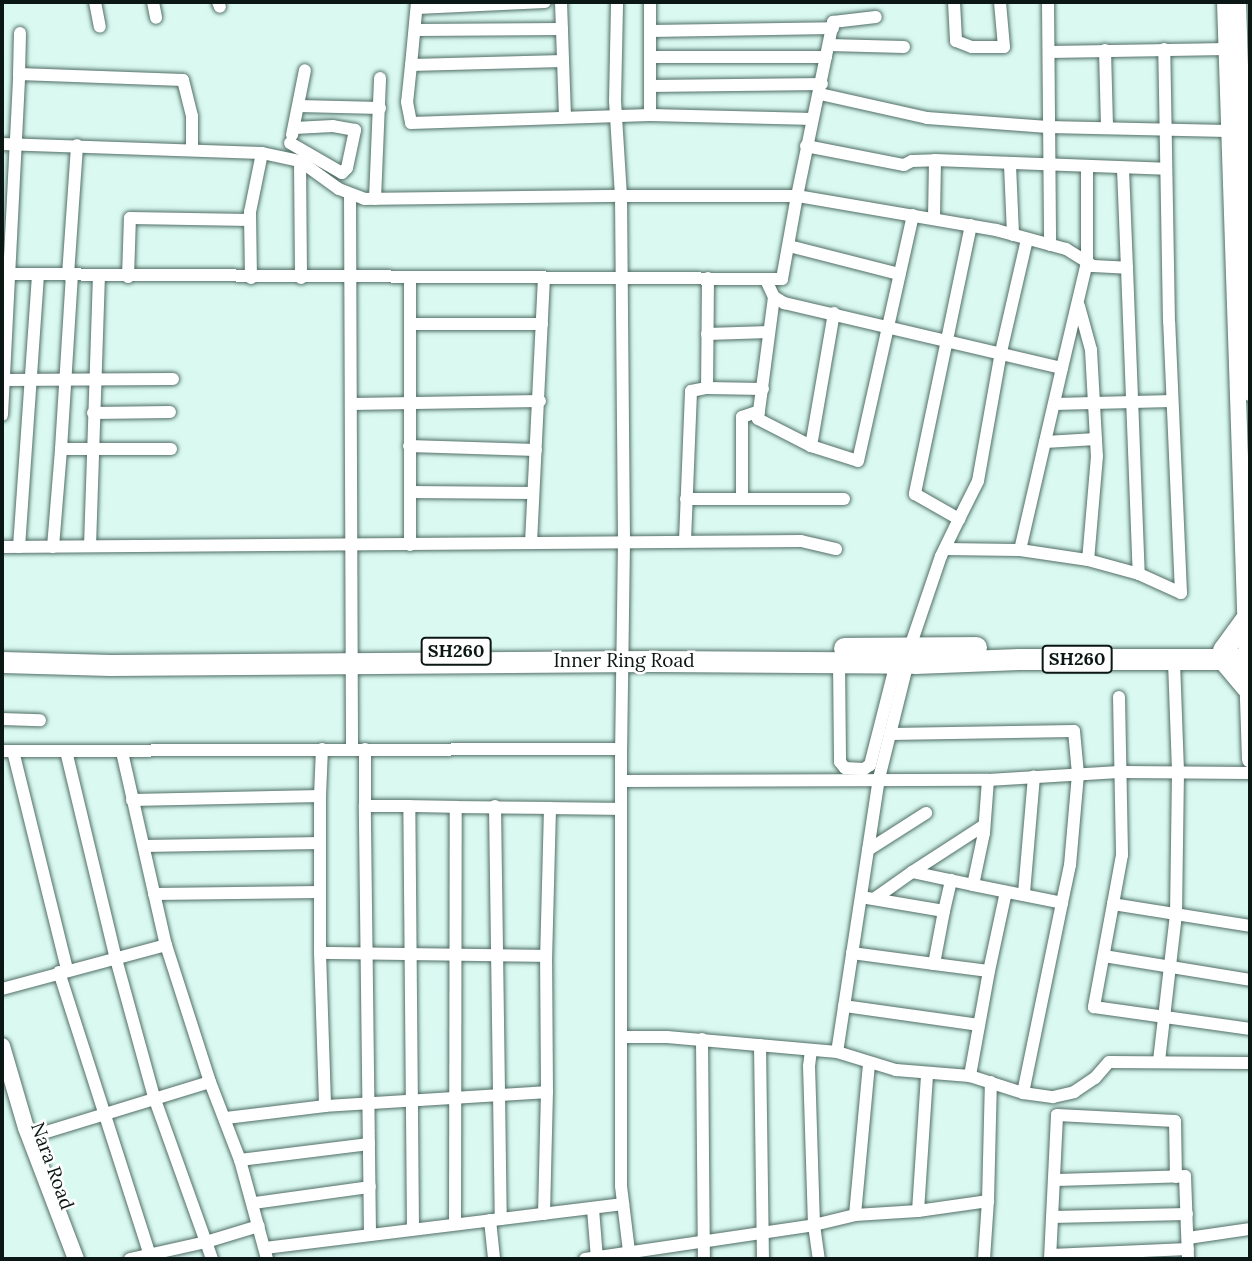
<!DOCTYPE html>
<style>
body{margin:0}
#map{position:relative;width:1252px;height:1261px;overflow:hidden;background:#dafaf1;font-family:Lora,serif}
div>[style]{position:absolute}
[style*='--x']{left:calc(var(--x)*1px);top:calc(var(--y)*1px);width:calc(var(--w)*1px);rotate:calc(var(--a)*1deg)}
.roads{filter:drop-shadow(0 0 2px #516e66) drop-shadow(0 0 2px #516e66)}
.street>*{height:12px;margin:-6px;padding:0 6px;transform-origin:6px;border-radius:6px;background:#fff}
.secondary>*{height:16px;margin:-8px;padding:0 8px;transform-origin:8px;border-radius:8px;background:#fff}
.highway>*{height:21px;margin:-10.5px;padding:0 10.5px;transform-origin:10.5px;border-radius:10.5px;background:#fff}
span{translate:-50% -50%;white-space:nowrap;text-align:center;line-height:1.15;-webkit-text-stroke:5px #fff;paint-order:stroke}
.shield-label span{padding:2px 5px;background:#fff;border:2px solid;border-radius:5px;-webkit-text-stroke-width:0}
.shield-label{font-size:18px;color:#0b1714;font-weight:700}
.street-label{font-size:19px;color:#0b1714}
.frame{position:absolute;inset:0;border:4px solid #0b1714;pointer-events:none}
</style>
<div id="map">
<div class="roads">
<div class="street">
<i style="--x:95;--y:2;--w:25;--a:79"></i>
<i style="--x:153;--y:2;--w:16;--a:79"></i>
<i style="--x:218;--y:2;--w:5;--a:68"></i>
<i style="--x:417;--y:2;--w:63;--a:95.4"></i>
<i style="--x:411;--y:65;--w:152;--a:-1.5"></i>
<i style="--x:561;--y:2;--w:115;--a:88"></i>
<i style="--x:650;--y:2;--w:113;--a:90"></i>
<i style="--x:650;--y:115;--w:162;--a:1.4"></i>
<i style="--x:954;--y:2;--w:39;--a:87"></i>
<i style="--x:956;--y:41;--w:17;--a:21"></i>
<i style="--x:972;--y:47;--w:32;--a:0"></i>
<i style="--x:1004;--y:47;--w:45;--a:-95.1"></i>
<i style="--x:1048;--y:2;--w:243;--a:89.5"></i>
<i style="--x:417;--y:8;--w:128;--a:-2.7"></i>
<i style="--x:416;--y:30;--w:146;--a:-0.4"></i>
<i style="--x:650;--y:31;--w:183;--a:-0.9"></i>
<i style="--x:829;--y:45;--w:75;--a:1.5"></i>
<i style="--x:1105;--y:50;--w:78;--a:88.5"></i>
<i style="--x:1049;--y:52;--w:178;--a:-1"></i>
<i style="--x:650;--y:57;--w:176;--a:0"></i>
<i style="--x:411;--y:65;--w:37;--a:96"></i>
<i style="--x:407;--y:102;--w:21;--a:79"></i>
<i style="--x:411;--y:123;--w:239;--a:-1.9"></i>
<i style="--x:19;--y:74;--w:41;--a:-88.6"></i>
<i style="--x:650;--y:86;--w:172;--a:-0.7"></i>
<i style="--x:820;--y:94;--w:110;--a:12.6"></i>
<i style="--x:927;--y:118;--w:121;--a:4.3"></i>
<i style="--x:1048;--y:127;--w:179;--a:1.3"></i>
<i style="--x:299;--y:106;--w:81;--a:1.4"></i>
<i style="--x:292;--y:135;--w:66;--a:-78.7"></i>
<i style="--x:290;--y:143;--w:60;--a:30"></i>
<i style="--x:342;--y:173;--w:7;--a:-45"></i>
<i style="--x:347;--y:168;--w:39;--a:-78"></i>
<i style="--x:355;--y:130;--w:22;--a:-170"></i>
<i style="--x:333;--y:126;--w:39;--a:177"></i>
<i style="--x:2;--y:144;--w:260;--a:2"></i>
<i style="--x:262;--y:153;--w:39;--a:12"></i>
<i style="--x:300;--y:161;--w:48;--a:35.7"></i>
<i style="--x:339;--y:189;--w:28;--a:21"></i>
<i style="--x:365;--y:199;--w:256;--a:-0.7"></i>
<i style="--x:621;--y:196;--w:346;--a:89.5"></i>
<i style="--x:624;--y:542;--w:207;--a:90.8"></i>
<i style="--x:806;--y:146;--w:100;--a:11"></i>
<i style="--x:904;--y:165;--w:9;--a:-27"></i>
<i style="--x:912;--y:161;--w:23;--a:-2"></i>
<i style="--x:935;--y:160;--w:230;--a:2.2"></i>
<i style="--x:300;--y:161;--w:117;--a:89.5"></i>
<i style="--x:1010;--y:165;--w:70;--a:87.5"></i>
<i style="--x:1087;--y:167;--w:95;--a:90"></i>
<i style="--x:1087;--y:262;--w:7;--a:34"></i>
<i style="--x:1093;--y:266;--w:34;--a:3"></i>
<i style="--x:1127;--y:268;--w:306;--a:87.8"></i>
<i style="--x:1123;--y:169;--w:99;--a:87.7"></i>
<i style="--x:350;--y:195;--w:554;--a:89.79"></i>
<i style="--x:375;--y:199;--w:121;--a:-87.6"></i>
<i style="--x:934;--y:218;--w:58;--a:-89"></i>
<i style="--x:971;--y:225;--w:275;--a:101.8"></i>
<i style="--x:915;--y:494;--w:51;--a:29.6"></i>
<i style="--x:959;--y:519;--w:42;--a:-63.4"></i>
<i style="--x:978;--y:481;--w:131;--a:-79.9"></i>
<i style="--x:1001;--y:352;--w:116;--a:-77"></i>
<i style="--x:789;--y:246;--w:114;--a:14.3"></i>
<i style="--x:2;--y:274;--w:780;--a:0.37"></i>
<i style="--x:782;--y:279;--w:84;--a:-79.8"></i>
<i style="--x:797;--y:196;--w:176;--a:180"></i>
<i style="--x:621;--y:196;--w:95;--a:-93.6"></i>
<i style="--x:615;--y:101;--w:99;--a:-88.8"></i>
<i style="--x:68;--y:275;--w:130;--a:-86"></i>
<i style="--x:128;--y:277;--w:59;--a:-88.1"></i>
<i style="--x:130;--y:218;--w:120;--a:1"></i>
<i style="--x:251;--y:278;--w:66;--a:-90.9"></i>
<i style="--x:250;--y:212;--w:60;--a:-78.5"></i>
<i style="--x:410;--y:278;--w:267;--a:90"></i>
<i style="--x:708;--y:278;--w:110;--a:90.5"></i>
<i style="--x:707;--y:388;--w:56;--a:1"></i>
<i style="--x:766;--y:280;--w:19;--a:65"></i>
<i style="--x:774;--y:297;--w:12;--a:31"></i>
<i style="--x:784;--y:303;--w:285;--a:13.2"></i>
<i style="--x:1062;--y:368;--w:109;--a:-76.7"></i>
<i style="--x:1087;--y:262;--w:25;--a:-148"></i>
<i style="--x:1066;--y:249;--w:73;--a:-164.8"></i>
<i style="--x:996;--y:230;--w:202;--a:-170.3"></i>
<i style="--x:797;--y:196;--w:178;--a:-78.3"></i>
<i style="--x:833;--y:22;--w:43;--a:-6.6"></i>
<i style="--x:774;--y:297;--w:123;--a:97.5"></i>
<i style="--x:758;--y:419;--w:59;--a:27"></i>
<i style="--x:811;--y:446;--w:49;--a:17.7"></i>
<i style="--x:858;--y:461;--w:252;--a:-77.4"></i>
<i style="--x:1079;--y:306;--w:46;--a:74.7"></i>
<i style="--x:1091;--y:350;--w:106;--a:86.8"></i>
<i style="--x:1097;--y:456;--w:104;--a:94.9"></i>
<i style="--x:410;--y:324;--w:132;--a:0"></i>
<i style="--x:707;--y:334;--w:62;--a:-1.8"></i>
<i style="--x:4;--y:380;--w:169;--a:-0.3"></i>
<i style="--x:351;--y:404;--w:189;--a:-0.9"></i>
<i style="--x:1054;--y:404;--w:118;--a:-1.5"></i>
<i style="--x:93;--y:413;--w:77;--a:-0.7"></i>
<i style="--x:2;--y:415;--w:341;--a:-87.1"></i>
<i style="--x:19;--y:74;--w:164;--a:2.1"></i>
<i style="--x:183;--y:80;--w:37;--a:76"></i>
<i style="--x:192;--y:116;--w:33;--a:90"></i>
<i style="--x:1045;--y:442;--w:51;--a:-3.4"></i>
<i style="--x:409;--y:446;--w:127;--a:1.8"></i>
<i style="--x:811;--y:446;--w:135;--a:-80.2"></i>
<i style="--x:61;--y:449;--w:174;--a:-86.4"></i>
<i style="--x:410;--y:492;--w:123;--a:0.5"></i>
<i style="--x:686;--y:499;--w:158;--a:0"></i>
<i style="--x:742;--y:499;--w:82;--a:-90"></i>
<i style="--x:742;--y:417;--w:18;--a:-19"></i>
<i style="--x:685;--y:541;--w:150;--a:-87.7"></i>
<i style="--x:691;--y:391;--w:16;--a:-11"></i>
<i style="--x:531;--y:543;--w:265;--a:-87.2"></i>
<i style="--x:90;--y:546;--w:270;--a:-88.1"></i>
<i style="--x:2;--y:547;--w:799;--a:-0.43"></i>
<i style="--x:801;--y:541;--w:36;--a:13"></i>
<i style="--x:19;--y:547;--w:273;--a:-86"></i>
<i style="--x:53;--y:547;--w:98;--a:-85.3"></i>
<i style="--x:61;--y:449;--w:110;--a:0"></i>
<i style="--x:945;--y:549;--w:75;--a:0.8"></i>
<i style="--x:1020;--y:550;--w:187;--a:-77"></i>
<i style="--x:1020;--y:550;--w:69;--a:8.4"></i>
<i style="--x:1088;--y:560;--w:53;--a:15.4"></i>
<i style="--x:1139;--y:574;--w:46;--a:24.3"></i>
<i style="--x:1181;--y:593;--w:271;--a:-92.5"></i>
<i style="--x:1169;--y:322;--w:273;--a:-91"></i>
<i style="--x:910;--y:647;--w:96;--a:-71.2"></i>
<i style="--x:941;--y:556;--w:41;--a:-64.1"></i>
<i style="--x:839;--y:662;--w:100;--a:89.4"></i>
<i style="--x:840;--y:762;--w:8;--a:50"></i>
<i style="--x:845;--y:768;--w:19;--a:3"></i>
<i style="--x:864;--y:769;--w:7;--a:-34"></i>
<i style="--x:870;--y:765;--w:105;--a:-75.7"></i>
<i style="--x:908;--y:662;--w:120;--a:104"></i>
<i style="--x:879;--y:778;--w:277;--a:98.7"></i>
<i style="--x:837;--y:1052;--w:62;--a:17"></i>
<i style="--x:896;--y:1070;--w:74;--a:4.6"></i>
<i style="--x:970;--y:1076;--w:56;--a:17.8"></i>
<i style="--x:1119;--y:697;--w:158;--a:88.9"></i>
<i style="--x:1122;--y:855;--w:50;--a:100.4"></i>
<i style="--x:1113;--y:904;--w:139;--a:9.1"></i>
<i style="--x:2;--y:719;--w:38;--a:2"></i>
<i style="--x:890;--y:734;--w:184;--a:-0.9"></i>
<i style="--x:1074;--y:731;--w:43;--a:84.7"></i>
<i style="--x:1078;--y:774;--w:91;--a:95"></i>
<i style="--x:1070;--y:865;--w:39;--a:102"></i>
<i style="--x:365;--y:749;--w:57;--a:90"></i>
<i style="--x:2;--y:751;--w:619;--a:-0.19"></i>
<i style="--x:621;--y:749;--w:437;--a:90"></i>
<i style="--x:621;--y:1186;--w:74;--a:83"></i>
<i style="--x:13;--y:751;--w:226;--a:76.1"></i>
<i style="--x:66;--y:751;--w:214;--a:76.5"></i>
<i style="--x:116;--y:959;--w:143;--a:74.6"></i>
<i style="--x:154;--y:1097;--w:154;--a:70.3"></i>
<i style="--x:206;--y:1242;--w:78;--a:167.4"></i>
<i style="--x:122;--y:752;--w:198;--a:77.2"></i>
<i style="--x:166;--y:945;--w:144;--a:72.2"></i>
<i style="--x:210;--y:1082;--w:84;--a:69"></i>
<i style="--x:240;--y:1160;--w:103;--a:74.7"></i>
<i style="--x:988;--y:780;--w:53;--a:94.3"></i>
<i style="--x:984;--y:833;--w:53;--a:101.9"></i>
<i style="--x:973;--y:885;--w:91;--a:11.4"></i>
<i style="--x:1062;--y:903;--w:194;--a:101.6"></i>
<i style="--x:1023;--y:1093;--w:30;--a:8"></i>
<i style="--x:1053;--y:1097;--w:22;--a:-13"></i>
<i style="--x:1074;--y:1092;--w:25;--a:-34"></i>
<i style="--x:1095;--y:1078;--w:21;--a:-49"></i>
<i style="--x:1109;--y:1062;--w:141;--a:0.4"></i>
<i style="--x:621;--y:781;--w:367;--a:-0.2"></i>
<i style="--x:988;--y:780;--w:131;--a:-3.5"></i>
<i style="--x:1119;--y:772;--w:131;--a:0.4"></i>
<i style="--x:320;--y:796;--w:47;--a:-87.6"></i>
<i style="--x:132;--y:800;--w:188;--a:-1.2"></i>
<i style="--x:320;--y:796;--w:157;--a:90"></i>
<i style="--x:495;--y:806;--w:413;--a:89.2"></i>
<i style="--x:550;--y:808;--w:71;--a:0.8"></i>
<i style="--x:144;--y:846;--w:176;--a:-1"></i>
<i style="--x:868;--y:850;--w:69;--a:-32.5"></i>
<i style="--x:912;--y:872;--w:85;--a:-32.9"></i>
<i style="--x:1024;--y:893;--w:117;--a:-85.1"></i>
<i style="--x:154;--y:894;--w:164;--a:-0.7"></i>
<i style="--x:874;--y:899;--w:47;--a:-35.4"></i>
<i style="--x:912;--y:872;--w:62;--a:12"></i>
<i style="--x:1113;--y:904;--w:105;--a:100.5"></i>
<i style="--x:1094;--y:1007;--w:158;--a:8"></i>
<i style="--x:944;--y:911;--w:32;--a:-77"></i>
<i style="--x:852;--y:953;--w:83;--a:7.6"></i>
<i style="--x:934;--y:964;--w:54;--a:-79.3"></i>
<i style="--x:944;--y:911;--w:84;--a:-170.4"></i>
<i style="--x:1104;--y:956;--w:148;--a:9.3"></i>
<i style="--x:934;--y:964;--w:55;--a:7.3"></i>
<i style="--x:989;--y:971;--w:107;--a:100.3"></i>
<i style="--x:989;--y:971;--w:81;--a:-77.9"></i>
<i style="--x:59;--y:972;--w:301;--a:72.2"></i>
<i style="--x:2;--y:989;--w:170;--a:-15"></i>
<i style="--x:844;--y:1006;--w:136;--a:8"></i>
<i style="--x:622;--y:1037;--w:45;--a:0"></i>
<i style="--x:667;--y:1037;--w:171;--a:5"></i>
<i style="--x:702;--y:1039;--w:220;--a:89.5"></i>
<i style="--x:760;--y:1045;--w:214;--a:89.2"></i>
<i style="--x:811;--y:1050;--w:16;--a:97"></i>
<i style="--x:809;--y:1066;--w:159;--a:88.2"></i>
<i style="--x:814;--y:1225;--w:34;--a:82"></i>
<i style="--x:1159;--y:1061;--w:147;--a:-83.4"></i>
<i style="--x:1176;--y:915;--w:144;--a:-89.2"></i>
<i style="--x:1178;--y:771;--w:111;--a:-92.1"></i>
<i style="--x:226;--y:1118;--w:100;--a:-6.9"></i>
<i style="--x:30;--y:1137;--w:188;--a:-17"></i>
<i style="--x:240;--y:1160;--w:130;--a:-7.1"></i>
<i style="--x:1054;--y:1180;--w:131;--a:-1.7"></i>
<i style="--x:1185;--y:1176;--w:83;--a:87.9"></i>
<i style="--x:254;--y:1203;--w:117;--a:-7.9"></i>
<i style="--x:593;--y:1209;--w:50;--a:85.4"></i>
<i style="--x:918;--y:1211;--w:136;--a:-86.2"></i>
<i style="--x:544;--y:1214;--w:122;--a:-88.6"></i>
<i style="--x:547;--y:1092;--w:136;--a:-90.4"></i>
<i style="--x:546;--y:956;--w:226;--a:-179.2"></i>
<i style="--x:320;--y:953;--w:153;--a:88.1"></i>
<i style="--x:325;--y:1106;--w:222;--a:-3.6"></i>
<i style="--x:855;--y:1215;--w:153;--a:-84.7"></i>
<i style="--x:1052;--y:1217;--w:135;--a:-1.3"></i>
<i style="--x:490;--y:1220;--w:39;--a:84"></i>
<i style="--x:455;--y:1224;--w:417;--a:-89.9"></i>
<i style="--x:456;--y:807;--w:94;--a:0.6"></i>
<i style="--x:550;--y:808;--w:148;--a:91.5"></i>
<i style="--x:413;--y:1229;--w:423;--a:-90.5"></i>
<i style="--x:409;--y:806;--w:47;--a:1.2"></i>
<i style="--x:370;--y:1234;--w:428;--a:-90.7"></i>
<i style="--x:365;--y:806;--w:44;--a:0"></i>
<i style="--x:1188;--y:1236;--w:2;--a:90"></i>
<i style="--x:1188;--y:1238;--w:63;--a:-8.3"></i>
<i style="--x:265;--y:1248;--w:361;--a:-7"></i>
<i style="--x:1051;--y:1255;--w:137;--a:-2.5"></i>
<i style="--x:212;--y:1259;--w:18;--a:-109"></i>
<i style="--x:206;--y:1242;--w:55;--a:-16.8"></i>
<i style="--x:585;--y:1259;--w:232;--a:-8.4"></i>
<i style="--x:814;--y:1225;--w:42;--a:-13.7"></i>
<i style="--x:855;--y:1215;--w:63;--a:-3.6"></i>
<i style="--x:918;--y:1211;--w:71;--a:-8.1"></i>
<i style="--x:988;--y:1201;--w:119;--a:-88.6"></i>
<i style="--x:984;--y:1259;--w:58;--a:-86.1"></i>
<i style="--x:1050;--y:1259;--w:144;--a:-87.2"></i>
<i style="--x:1057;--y:1115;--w:118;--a:2.9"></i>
<i style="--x:1175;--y:1121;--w:56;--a:89"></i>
</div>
<div class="secondary">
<i style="--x:1225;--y:2;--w:758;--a:88.11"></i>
<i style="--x:1238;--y:2;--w:391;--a:88.2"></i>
<i style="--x:2;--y:1046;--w:85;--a:73.7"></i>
<i style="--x:26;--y:1128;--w:140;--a:69.1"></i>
</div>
<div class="highway">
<i style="--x:844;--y:648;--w:132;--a:-0.4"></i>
<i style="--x:1223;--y:650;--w:37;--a:-54"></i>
<i style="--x:1222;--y:658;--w:38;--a:50"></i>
<i style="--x:2;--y:662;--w:108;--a:1.6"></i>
<i style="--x:110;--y:665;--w:544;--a:-0.42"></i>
<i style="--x:654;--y:661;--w:261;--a:0.4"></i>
<i style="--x:915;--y:663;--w:104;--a:-2.2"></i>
<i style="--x:1019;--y:659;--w:231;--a:0"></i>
</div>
</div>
<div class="shield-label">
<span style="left:456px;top:651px">SH260</span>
<span style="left:1077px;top:659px">SH260</span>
</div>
<div class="street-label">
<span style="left:624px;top:661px">Inner Ring Road</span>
<span style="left:52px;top:1166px;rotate:70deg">Nara Road</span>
</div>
<div class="frame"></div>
</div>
